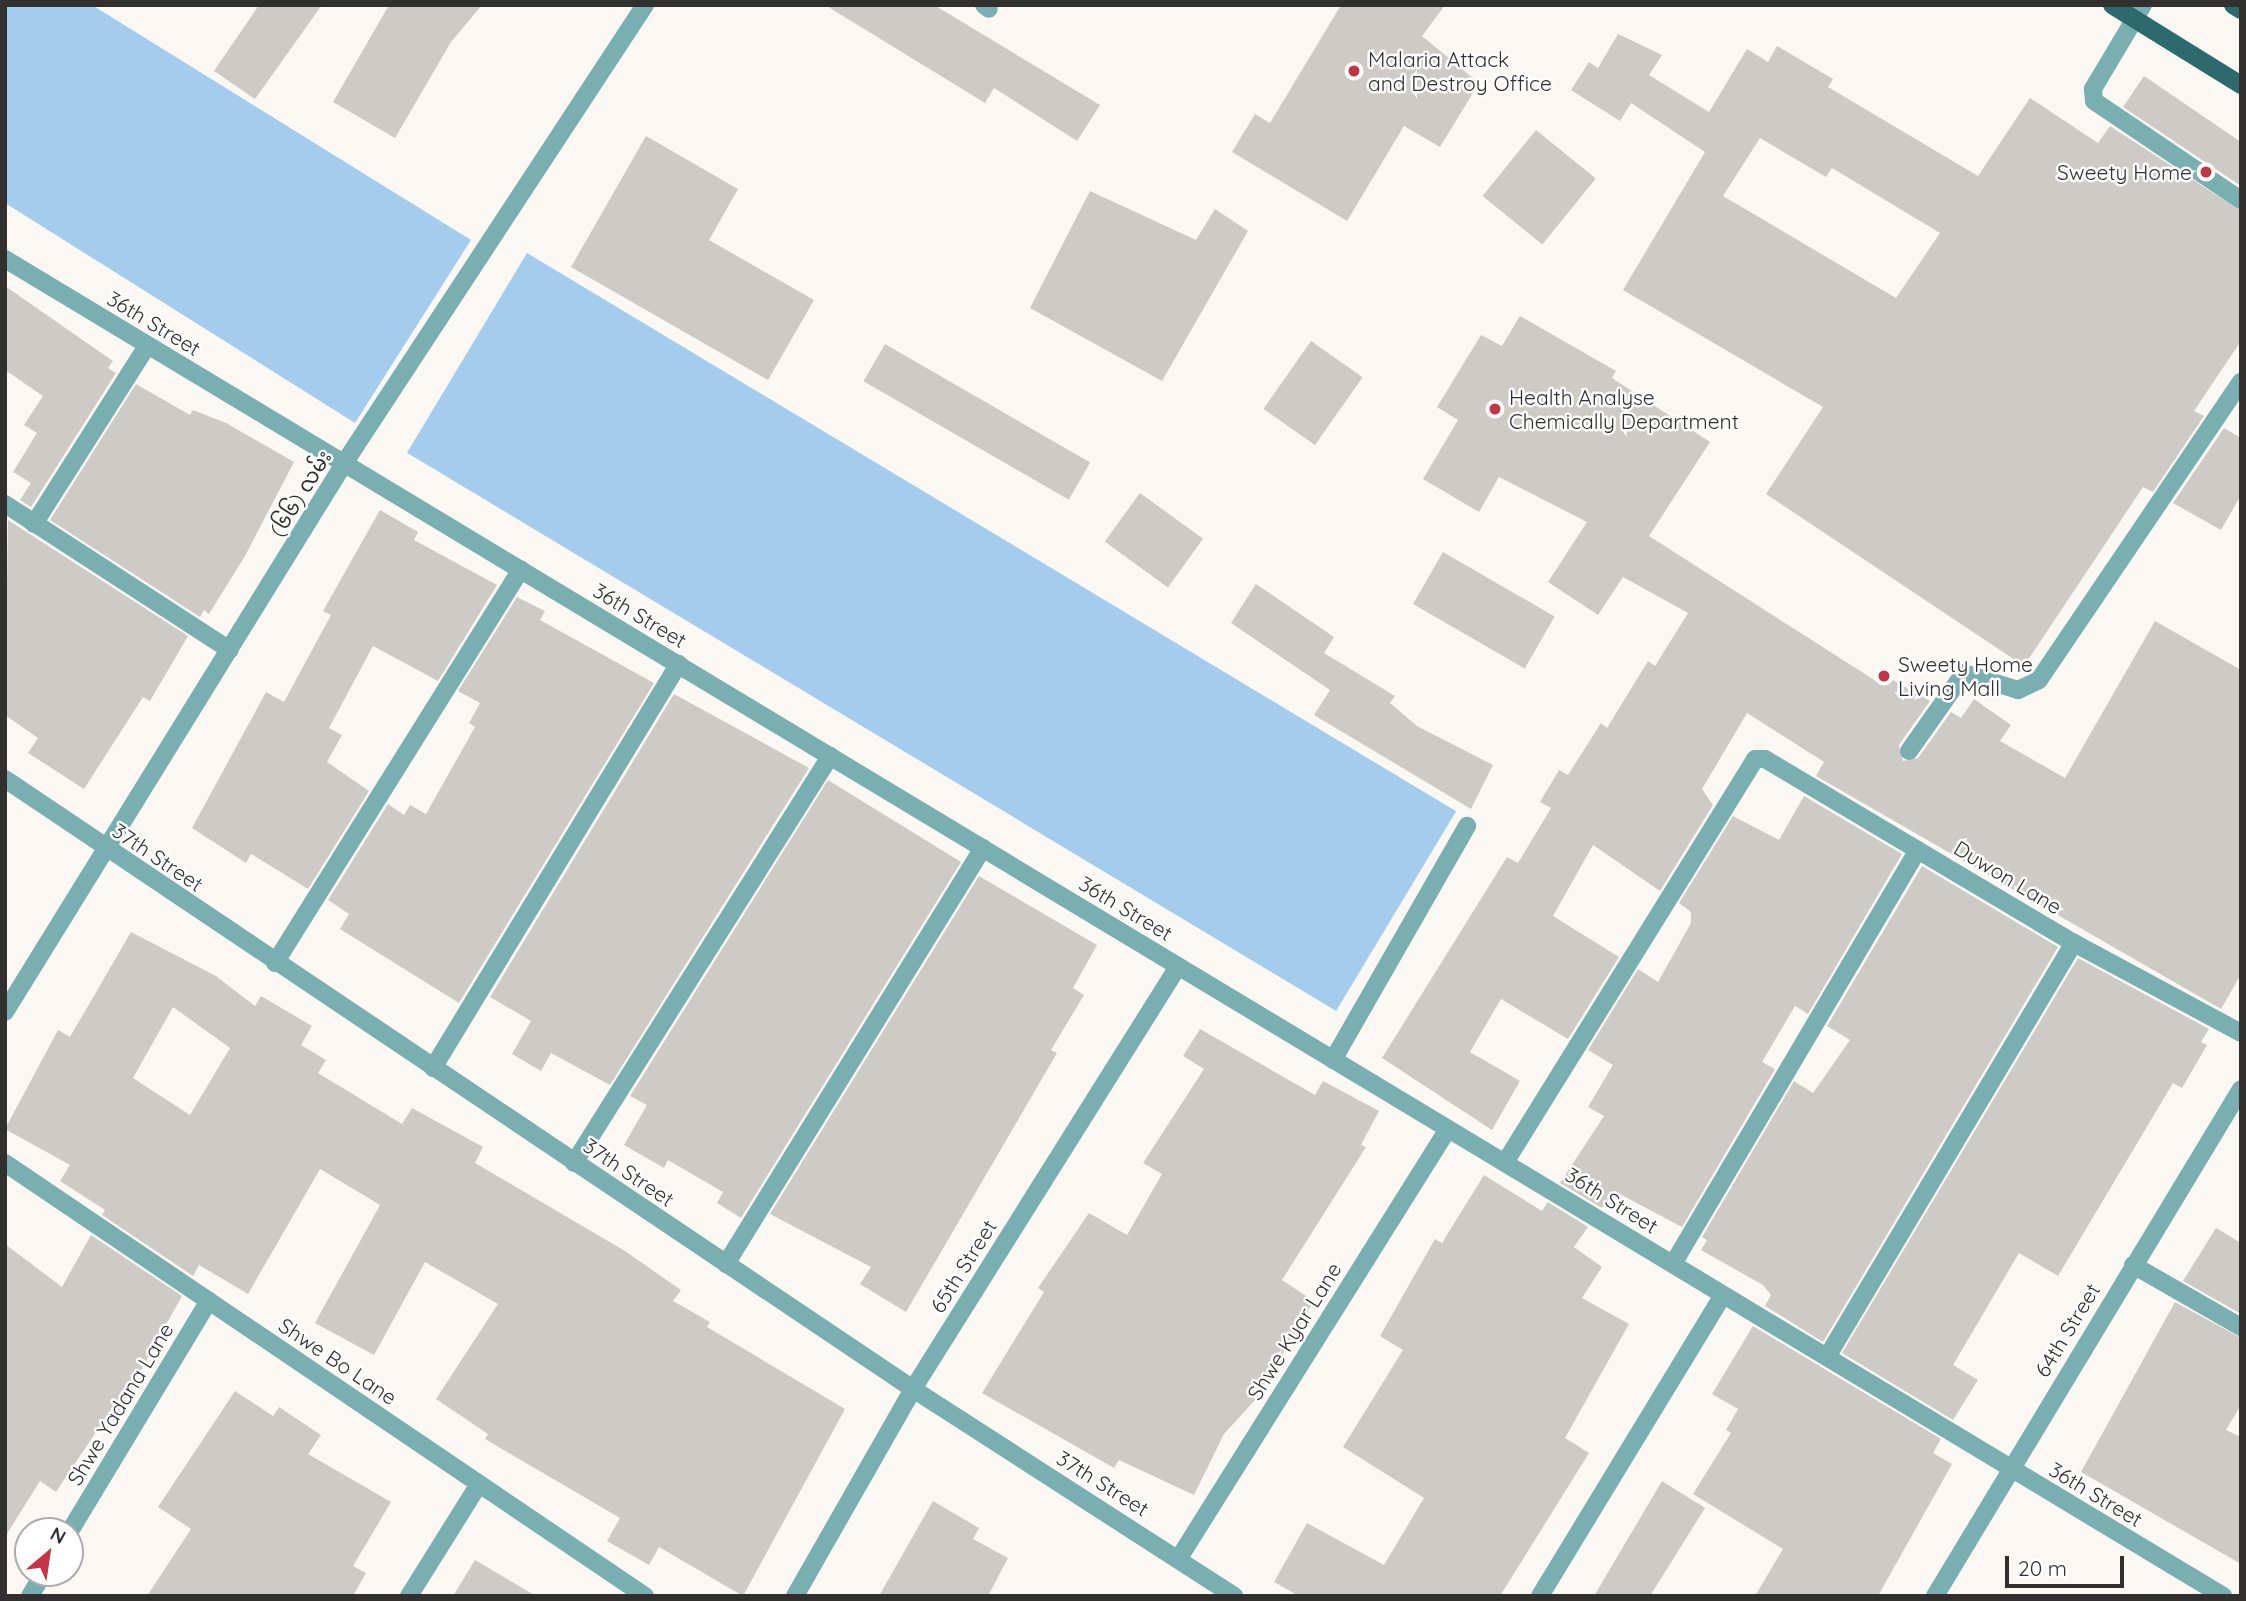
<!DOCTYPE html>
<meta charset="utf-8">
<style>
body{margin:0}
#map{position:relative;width:2246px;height:1601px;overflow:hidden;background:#fbf8f4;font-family:Quicksand,"Noto Sans Myanmar",sans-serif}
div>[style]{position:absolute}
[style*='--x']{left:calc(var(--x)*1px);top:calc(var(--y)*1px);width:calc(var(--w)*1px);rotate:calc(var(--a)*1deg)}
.water>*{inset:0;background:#a3cced;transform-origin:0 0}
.building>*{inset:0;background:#cecbc7;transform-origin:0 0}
.minor>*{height:18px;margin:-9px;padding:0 9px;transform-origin:9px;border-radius:9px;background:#7aafb2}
.major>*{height:18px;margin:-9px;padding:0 9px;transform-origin:9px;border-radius:9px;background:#2c6a6e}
.dots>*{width:19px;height:19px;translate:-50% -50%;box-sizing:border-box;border:4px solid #fff;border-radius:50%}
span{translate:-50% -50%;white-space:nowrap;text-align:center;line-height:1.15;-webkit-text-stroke:5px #fff;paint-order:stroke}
.poi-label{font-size:21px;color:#31302f}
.left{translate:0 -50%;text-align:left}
.right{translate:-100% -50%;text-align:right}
.street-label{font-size:21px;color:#31302f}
.frame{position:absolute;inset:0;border:7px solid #31302f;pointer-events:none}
.north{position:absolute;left:14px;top:1517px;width:70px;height:70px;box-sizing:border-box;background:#fff;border:2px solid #adacac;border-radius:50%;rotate:29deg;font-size:19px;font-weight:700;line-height:28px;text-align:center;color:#31302f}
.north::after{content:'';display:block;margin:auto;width:24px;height:32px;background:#c43445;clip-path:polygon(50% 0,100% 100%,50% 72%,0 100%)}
.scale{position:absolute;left:2005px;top:1556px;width:119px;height:32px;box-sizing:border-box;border:4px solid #31302f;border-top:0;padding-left:9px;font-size:21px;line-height:24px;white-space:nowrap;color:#31302f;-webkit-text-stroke:5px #fff;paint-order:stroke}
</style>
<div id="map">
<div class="water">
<i style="clip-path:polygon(5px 5px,92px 5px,471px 240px,355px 423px,5px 203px)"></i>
<i style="left:527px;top:253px;width:1084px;height:233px;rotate:31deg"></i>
</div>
<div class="building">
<i style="clip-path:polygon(259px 5px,322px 5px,255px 99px,214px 71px)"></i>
<i style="clip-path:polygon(389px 5px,482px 5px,451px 42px,395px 138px,333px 102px)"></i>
<i style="clip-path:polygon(825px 5px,934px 5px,1100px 105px,1077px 141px,994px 88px,985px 103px)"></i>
<i style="clip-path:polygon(1341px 5px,1445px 5px,1422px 36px,1479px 83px,1440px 147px,1404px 126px,1347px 221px,1232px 152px,1255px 114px,1270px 123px)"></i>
<i style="clip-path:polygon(evenodd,1618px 34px,1662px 55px,1649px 75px,1709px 112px,1747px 49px,1768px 62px,1777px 46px,1833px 79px,1828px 87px,1978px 176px,2030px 98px,2098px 143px,2110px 126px,2241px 211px,2241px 341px,2194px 411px,2204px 416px,2153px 492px,2143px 487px,2024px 666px,1766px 494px,1823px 407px,1623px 290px,1705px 152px,1631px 103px,1620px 121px,1571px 90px,1589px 62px,1598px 68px,1618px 34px,1760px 138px,1826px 177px,1832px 168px,1940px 233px,1896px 298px,1723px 196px,1760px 138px)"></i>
<i style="clip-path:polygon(2144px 76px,2241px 142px,2241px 186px,2123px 107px)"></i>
<i style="left:1536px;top:130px;width:77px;height:85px;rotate:39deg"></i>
<i style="clip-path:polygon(646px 136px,738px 189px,709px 240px,814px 300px,768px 380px,571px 267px)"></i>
<i style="clip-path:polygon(1090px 191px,1196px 240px,1215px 209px,1248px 231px,1162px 381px,1030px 308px)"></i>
<i style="clip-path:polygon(5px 286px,113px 361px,108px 368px,116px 373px,31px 507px,20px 500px,31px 483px,13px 472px,37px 433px,24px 425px,43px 396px,5px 370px)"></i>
<i style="clip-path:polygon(1520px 316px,1616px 371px,1612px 378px,1710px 442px,1649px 536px,1879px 683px,1884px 675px,1930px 701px,1899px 745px,1903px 761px,1918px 758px,1951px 712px,1961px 718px,1974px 699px,2011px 725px,2000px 741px,2065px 778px,2155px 621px,2241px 670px,2241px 974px,2221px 1009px,1816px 776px,1824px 762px,1747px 713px,1702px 789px,1713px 805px,1660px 891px,1593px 845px,1553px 916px,1619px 957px,1568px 1039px,1501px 999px,1470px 1052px,1520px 1081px,1492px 1130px,1382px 1058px,1507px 857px,1518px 863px,1551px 808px,1540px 802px,1559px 770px,1568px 775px,1601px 723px,1607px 728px,1648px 661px,1655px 666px,1688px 613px,1623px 577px,1598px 615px,1548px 582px,1587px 522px,1499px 477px,1479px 512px,1423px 479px,1458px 420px,1437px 407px,1481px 335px,1502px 346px)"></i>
<i style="left:1311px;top:341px;width:63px;height:83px;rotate:35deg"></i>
<i style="left:885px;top:344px;width:237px;height:43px;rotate:30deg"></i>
<i style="clip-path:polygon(136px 384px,190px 415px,193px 410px,226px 423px,294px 462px,245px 556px,209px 614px,204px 610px,200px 617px,50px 520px)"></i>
<i style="clip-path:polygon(2224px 428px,2241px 438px,2241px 495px,2221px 530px,2173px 503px)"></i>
<i style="left:1140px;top:493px;width:78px;height:60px;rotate:36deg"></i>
<i style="clip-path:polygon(380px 510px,418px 532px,414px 540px,497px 585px,438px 681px,373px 646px,329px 728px,342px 735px,327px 762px,369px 791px,308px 889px,251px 854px,246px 863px,192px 828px,266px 692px,284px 702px,331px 615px,323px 611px)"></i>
<i style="clip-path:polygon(8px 520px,188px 636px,150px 701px,143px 697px,84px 789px,28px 753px,38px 738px,5px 715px)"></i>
<i style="left:1443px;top:552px;width:129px;height:60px;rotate:30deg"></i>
<i style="clip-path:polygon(1256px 584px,1334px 637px,1324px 653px,1395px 696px,1390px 703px,1417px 726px,1493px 765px,1471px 809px,1314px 715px,1330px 690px,1231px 623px)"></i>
<i style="clip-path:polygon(517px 597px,545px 611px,540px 620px,654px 683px,459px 1003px,340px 929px,349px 914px,328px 900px,388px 804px,404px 815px,410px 805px,426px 814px,475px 727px,469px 723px,480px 703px,458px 691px)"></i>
<i style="clip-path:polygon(674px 694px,809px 768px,610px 1085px,551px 1053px,541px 1071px,512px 1054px,531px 1021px,490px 997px)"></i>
<i style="clip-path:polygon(828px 780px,961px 862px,741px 1218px,717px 1203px,723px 1192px,668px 1160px,664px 1168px,624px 1145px,647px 1105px,630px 1096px)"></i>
<i style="clip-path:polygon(1804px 796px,1902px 854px,1808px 1014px,1795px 1006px,1762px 1062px,1775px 1069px,1682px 1227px,1614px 1191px,1602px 1208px,1560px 1183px,1604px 1116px,1588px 1107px,1613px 1065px,1588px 1050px,1638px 969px,1658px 982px,1691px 923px,1691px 912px,1679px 903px,1733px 816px,1779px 840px)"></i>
<i style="clip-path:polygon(1922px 866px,2058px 947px,1823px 1342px,1765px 1306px,1771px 1295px,1763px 1285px,1701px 1250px,1707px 1240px,1702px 1237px,1794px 1081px,1813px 1093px,1850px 1040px,1827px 1026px)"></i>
<i style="clip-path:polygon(979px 876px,1097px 945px,1073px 988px,1084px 995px,1051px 1050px,1057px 1053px,906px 1312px,860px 1284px,871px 1267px,770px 1214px)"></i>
<i style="clip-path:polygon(evenodd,131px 932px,216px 976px,255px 1006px,261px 996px,312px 1026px,301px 1045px,326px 1060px,318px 1073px,402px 1124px,412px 1108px,483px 1147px,475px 1163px,625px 1251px,681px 1290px,673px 1301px,710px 1322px,707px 1327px,845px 1409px,743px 1596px,659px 1547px,649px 1565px,607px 1541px,620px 1518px,485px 1439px,488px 1434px,436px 1399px,498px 1304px,425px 1262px,374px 1355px,315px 1323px,380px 1205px,320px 1169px,248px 1294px,199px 1265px,193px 1276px,102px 1215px,105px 1210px,60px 1181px,70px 1165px,5px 1129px,58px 1030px,70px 1037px,131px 932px,173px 1007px,230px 1048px,190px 1115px,133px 1078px,173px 1007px)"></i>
<i style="clip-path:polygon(2078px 958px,2209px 1029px,2201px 1042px,2207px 1045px,2182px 1088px,2173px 1083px,2058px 1276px,2019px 1253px,1953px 1365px,1978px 1380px,1953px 1420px,1842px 1353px)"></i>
<i style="clip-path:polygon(1200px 1029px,1315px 1095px,1323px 1081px,1379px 1111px,1361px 1145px,1366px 1147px,1282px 1280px,1314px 1301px,1256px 1399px,1224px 1434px,1194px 1495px,1119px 1460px,1114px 1468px,982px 1393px,1044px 1292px,1038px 1288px,1089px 1213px,1127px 1235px,1162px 1174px,1143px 1163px,1204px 1069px,1183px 1056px)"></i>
<i style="clip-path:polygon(1484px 1175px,1542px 1211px,1548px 1202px,1588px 1227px,1574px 1247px,1602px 1267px,1582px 1298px,1629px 1324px,1565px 1438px,1589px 1453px,1500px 1596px,1299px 1596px,1274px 1582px,1307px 1523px,1384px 1565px,1424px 1498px,1343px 1447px,1403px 1350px,1380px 1336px,1435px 1239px,1442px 1243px)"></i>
<i style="clip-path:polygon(2216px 1228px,2241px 1243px,2241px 1314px,2183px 1281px)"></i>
<i style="clip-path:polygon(91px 1235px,182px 1296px,118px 1412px,112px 1408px,56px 1492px,40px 1481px,5px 1537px,5px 1244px,62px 1287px)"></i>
<i style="clip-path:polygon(2175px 1302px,2241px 1338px,2241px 1405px,2226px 1430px,2241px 1437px,2241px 1564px,2081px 1472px)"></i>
<i style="clip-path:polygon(1753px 1326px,1941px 1439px,1933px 1453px,1952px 1464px,1878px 1596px,1755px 1596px,1783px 1549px,1693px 1494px,1731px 1433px,1726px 1430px,1738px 1409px,1712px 1394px)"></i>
<i style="clip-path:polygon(235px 1391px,273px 1416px,279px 1407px,321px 1435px,308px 1454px,391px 1502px,353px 1566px,366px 1573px,353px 1596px,147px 1596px,191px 1529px,158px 1507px)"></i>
<i style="clip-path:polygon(1662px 1481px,1705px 1508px,1650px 1596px,1594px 1596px)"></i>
<i style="clip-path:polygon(933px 1501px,979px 1528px,973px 1539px,1008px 1558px,988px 1596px,879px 1596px)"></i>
<i style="clip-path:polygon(475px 1560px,536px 1596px,453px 1596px)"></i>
</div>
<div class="minor">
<i style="--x:984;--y:5;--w:6;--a:39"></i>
<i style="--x:2143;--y:5;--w:98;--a:120.8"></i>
<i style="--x:2093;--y:89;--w:12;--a:85"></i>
<i style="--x:2094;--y:101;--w:177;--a:34"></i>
<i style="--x:5;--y:259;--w:2590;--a:31.08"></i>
<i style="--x:5;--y:504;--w:268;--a:33"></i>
<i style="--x:34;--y:524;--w:211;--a:-57.6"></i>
<i style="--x:1909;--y:751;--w:95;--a:-54.8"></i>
<i style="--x:1964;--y:673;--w:57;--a:17.5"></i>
<i style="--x:2018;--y:690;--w:23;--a:-25"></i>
<i style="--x:2039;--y:680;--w:360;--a:-55.9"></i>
<i style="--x:5;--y:779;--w:1094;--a:33.89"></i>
<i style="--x:913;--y:1389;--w:382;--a:32.8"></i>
<i style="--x:275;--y:963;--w:464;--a:-58"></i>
<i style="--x:5;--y:1012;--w:647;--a:-58.28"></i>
<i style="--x:345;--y:462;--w:547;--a:-56.72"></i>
<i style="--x:1333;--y:1060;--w:270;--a:-60.2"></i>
<i style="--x:433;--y:1068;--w:473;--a:-58.7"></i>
<i style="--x:1506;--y:1161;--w:473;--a:-58.2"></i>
<i style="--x:1755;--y:759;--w:10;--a:0"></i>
<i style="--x:1765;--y:759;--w:360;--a:30.8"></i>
<i style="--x:2074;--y:943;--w:190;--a:28.3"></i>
<i style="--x:5;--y:1163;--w:773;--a:34.08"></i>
<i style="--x:574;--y:1163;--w:481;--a:-57.8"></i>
<i style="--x:726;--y:1264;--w:489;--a:-58.3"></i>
<i style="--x:1673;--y:1264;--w:481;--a:-59.4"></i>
<i style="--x:2133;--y:1265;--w:125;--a:29.9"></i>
<i style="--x:1827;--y:1357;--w:482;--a:-59.2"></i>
<i style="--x:70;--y:1531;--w:269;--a:-58.9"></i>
<i style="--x:1179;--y:1558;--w:506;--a:-57.91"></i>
<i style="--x:30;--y:1596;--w:27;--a:-59"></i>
<i style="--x:409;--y:1596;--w:132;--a:-58"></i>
<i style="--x:795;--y:1596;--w:238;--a:-60.3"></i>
<i style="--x:913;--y:1389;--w:499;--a:-57.9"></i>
<i style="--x:1540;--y:1596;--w:352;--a:-58.7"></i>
<i style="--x:1935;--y:1596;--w:592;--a:-58.89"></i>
</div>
<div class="major">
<i style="--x:2112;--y:5;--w:152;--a:31.8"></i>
<i style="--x:2233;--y:5;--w:9;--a:32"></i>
</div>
<div class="dots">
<i style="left:1354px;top:71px;background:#c43445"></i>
<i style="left:2206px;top:172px;background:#c43445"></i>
<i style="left:1495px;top:409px;background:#c43445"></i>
<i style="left:1884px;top:676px;background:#c43445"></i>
</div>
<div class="poi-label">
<span class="left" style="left:1368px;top:71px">Malaria Attack<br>and Destroy Office</span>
<span class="right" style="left:2192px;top:172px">Sweety Home</span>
<span class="left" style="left:1509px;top:409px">Health Analyse<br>Chemically Department</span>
<span class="left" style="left:1898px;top:676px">Sweety Home<br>Living Mall</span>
</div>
<div class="street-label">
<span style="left:154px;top:323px;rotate:31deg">36th Street</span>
<span style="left:300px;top:493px;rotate:-58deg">(၆၆) လမ်း</span>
<span style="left:640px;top:615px;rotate:31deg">36th Street</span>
<span style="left:158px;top:857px;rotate:34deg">37th Street</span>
<span style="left:2008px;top:877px;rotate:31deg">Duwon Lane</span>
<span style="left:1126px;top:908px;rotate:31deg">36th Street</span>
<span style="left:629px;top:1172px;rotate:34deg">37th Street</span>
<span style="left:1612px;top:1200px;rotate:32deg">36th Street</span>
<span style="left:963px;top:1266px;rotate:-58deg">65th Street</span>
<span style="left:2067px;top:1330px;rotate:-59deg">64th Street</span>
<span style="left:1294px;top:1331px;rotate:-58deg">Shwe Kyar Lane</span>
<span style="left:338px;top:1361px;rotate:34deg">Shwe Bo Lane</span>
<span style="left:120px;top:1404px;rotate:-59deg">Shwe Yadana Lane</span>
<span style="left:1103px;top:1483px;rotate:32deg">37th Street</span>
<span style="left:2096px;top:1494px;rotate:31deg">36th Street</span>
</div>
<div class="frame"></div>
<div class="north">N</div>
<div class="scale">20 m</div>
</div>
